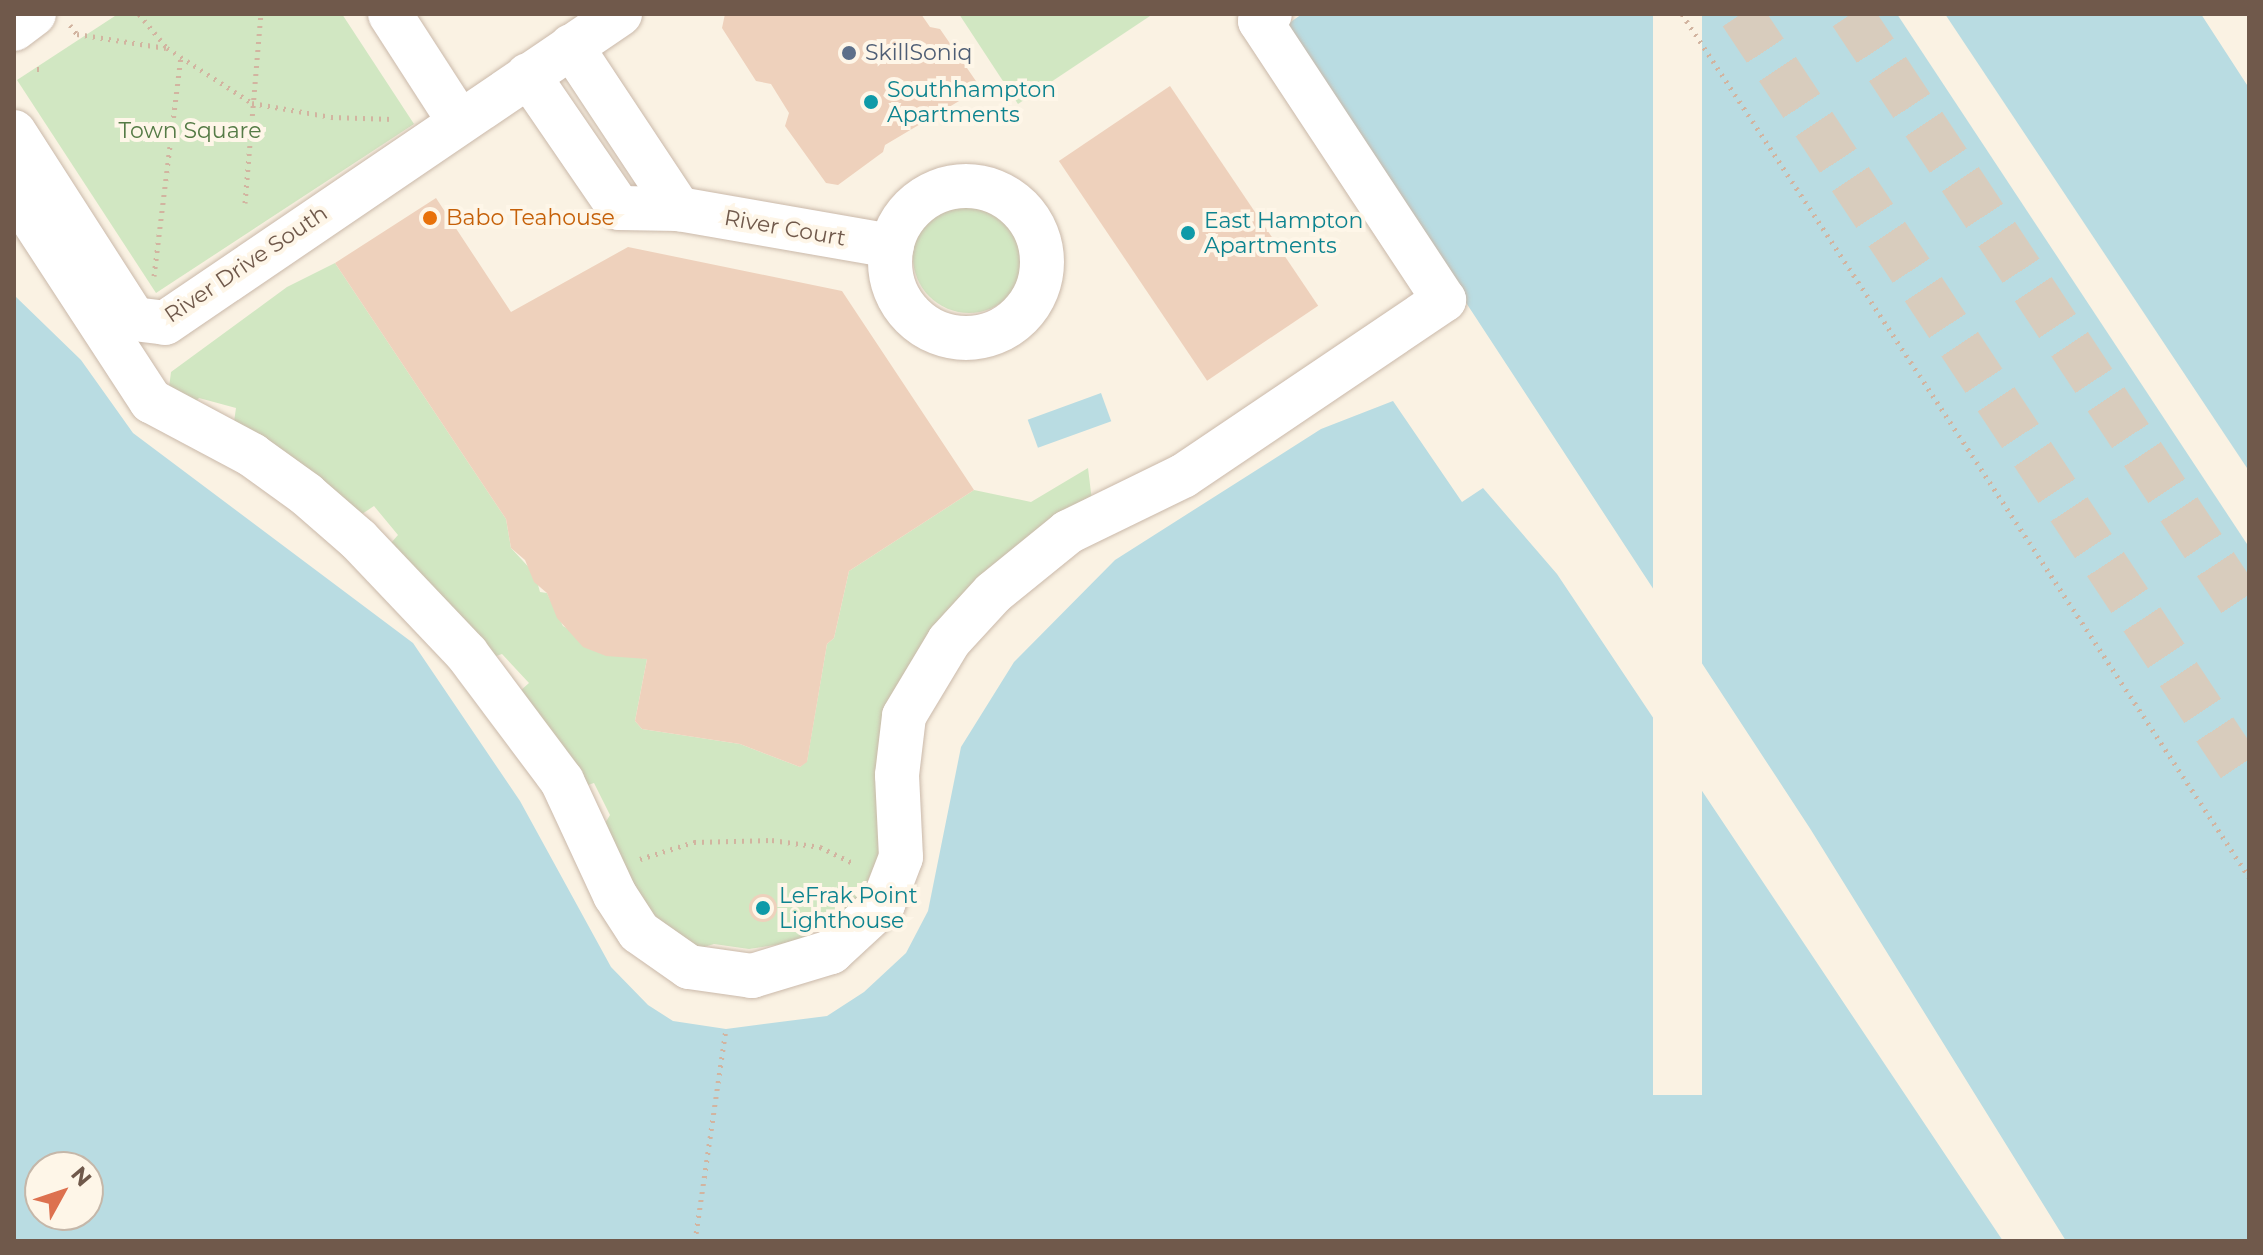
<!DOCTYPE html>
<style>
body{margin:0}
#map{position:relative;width:2263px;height:1255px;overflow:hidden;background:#faf2e3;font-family:Montserrat,sans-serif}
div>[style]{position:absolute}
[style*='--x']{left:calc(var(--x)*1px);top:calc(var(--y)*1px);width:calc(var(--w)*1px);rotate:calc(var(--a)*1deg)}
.green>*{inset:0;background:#d1e7c2}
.round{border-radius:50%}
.water>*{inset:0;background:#b9dce2;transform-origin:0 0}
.pier>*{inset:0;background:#faf2e3;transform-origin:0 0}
.building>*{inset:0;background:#eed1bc;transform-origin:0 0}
.highway-tunnel>*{height:44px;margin-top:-22px;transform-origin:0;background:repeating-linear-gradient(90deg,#d8ccbd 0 44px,transparent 0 66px)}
.path>*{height:5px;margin-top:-2.5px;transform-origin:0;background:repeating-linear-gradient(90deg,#d2b4a0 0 2px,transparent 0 8px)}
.roads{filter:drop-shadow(0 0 2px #cab9aa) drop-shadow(0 0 2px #cab9aa)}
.minor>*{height:44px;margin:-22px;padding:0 22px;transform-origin:22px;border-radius:22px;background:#fff}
.minor>.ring{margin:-22px;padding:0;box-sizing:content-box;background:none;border:44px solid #fff;border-radius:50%}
.dots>*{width:22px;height:22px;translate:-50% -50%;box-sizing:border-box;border:4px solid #fef6e8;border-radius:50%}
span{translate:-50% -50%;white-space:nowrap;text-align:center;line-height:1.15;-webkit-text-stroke:8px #fef6e8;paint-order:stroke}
.service-label{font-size:22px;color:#4e5e75}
.left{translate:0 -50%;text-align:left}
.culture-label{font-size:22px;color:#0d838f}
.park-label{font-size:22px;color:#557b46}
.food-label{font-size:22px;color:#c56008}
.street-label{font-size:22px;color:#70594b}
.frame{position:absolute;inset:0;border:16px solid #70594b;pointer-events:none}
.north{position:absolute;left:24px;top:1151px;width:80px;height:80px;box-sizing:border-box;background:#fef6e8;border:2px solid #c5b7a9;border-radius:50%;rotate:50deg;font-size:22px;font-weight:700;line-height:32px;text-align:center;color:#70594b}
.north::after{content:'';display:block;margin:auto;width:28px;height:36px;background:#dd714f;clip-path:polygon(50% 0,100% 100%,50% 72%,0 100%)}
</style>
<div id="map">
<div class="green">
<i style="clip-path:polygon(118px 14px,342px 14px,414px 124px,156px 293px,17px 80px)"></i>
<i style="clip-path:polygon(959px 14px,1153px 14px,1018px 104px)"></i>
<i class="round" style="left:913px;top:201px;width:112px;height:112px"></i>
<i style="clip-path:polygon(335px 263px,506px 519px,511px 548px,535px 574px,540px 592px,547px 593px,563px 626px,610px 652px,647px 659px,635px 721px,642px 729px,740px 744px,800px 767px,807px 761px,827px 644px,834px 638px,849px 571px,974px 490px,1031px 502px,1088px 468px,1092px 501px,954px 605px,883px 845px,859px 901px,837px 920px,794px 942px,749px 949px,714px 944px,691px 951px,667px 933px,641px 902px,604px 825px,610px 815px,594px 783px,585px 786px,519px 692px,529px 683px,502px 654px,491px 658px,391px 543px,398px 535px,374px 506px,362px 514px,234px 422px,236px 408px,199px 398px,193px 404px,169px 388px,171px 372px,287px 287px)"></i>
</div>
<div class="water">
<i style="clip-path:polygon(1302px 14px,2201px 14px,2249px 88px,2249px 1241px,2066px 1241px,1811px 830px,1285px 26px)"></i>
<i style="clip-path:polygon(evenodd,14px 295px,81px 360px,133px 433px,413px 643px,520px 801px,611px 967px,648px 1005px,673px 1021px,726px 1029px,827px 1016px,864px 992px,906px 953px,928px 911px,961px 747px,1014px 662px,1115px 560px,1321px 429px,1393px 401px,1462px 502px,1483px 488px,1557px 574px,2003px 1241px,14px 1241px,14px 295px,88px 1167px,88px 1215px,40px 1215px,40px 1167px,88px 1167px)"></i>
<i style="left:1101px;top:393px;width:30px;height:78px;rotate:70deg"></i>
</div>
<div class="pier">
<i style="left:1653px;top:14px;width:49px;height:1081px"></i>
<i style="clip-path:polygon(1897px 14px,1945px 14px,2249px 471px,2249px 547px)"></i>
</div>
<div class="building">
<i style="clip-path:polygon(725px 14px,921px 14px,930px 27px,940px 29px,978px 84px,976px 91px,885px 145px,883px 152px,838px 185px,826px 183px,785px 126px,789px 113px,771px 84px,756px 81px,722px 28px)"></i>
<i style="left:1170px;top:86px;width:265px;height:134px;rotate:56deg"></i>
<i style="clip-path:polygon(436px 198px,511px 312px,628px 247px,842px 291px,974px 490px,849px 571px,834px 638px,827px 644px,807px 762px,800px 767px,740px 744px,642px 729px,635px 721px,647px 659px,606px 656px,583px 647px,557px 618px,547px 593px,534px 582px,525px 560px,511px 548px,506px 519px,335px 263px)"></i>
<i class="round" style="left:749px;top:894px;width:28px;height:28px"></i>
</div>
<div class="highway-tunnel">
<i style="--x:1741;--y:14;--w:920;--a:56.48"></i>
<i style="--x:1851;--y:14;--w:721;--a:56.49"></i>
</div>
<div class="path">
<i style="--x:139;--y:14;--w:44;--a:50.5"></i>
<i style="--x:167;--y:48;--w:101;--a:32.9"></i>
<i style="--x:252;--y:103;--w:80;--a:10"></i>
<i style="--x:331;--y:117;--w:62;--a:1.8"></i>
<i style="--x:1682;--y:14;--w:1033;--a:56.69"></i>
<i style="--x:70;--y:25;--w:11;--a:52"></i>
<i style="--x:77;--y:34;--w:90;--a:8.9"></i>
<i style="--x:37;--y:69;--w:5;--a:0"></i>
<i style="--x:245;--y:203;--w:190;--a:-85.2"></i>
<i style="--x:154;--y:276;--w:221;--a:-83"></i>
<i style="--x:640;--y:859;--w:57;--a:-17.5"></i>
<i style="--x:694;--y:842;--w:78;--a:-1.5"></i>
<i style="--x:772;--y:840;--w:49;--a:8.3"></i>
<i style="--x:820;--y:847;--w:39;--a:26"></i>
<i style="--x:695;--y:1241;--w:214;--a:-81.7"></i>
</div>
<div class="roads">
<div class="minor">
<i style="--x:390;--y:14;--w:127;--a:57.2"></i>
<i style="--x:14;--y:29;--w:25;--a:-37"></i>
<i style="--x:571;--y:46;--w:196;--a:56.5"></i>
<i style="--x:528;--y:75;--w:161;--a:55.6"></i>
<i style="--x:619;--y:208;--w:60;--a:1"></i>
<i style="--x:679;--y:209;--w:216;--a:9.9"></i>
<i style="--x:14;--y:132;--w:222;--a:57.3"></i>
<i style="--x:134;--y:319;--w:31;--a:7"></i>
<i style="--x:165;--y:323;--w:550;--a:-34.18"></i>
<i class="ring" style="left:890px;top:186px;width:108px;height:108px"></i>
<i style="--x:14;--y:191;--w:251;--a:56.9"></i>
<i style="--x:151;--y:401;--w:115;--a:28.1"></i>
<i style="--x:252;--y:455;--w:67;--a:35.8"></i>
<i style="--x:306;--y:494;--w:70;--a:41"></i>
<i style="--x:359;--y:540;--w:157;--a:46.5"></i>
<i style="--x:467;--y:654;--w:159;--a:53.2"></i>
<i style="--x:562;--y:781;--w:126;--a:65.1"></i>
<i style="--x:615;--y:895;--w:44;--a:57"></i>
<i style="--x:639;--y:932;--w:61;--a:35"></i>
<i style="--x:689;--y:967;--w:64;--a:8.1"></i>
<i style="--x:752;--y:976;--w:83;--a:-16.9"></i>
<i style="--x:831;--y:952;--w:71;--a:-42.7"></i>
<i style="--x:883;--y:904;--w:50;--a:-69"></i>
<i style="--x:901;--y:857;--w:82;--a:-92.8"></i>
<i style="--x:897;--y:775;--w:59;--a:-83.2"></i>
<i style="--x:904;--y:716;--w:87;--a:-59"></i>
<i style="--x:949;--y:641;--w:65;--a:-47.5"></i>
<i style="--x:993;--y:593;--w:97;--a:-39.1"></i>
<i style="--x:1068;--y:532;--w:128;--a:-26"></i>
<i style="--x:1183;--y:476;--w:315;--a:-34"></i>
<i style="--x:1444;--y:300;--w:334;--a:-123.4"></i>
<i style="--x:1260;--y:21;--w:12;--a:-35"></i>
</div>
</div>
<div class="dots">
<i style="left:849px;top:53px;background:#5c6f8a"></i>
<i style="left:871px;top:102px;background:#0f9aa8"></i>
<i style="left:430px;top:218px;background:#e8710a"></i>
<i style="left:1188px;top:233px;background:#0f9aa8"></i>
<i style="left:763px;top:908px;background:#0f9aa8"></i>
</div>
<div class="service-label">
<span class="left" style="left:865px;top:53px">SkillSoniq</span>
</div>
<div class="culture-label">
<span class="left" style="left:887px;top:102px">Southhampton<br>Apartments</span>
<span class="left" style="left:1204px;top:233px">East Hampton<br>Apartments</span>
<span class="left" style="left:779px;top:908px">LeFrak Point<br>Lighthouse</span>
</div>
<div class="park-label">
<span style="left:190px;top:131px">Town Square</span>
</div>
<div class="food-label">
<span class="left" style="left:446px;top:218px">Babo Teahouse</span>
</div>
<div class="street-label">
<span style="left:785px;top:228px;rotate:10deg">River Court</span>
<span style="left:246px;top:264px;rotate:-34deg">River Drive South</span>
</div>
<div class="frame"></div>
<div class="north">N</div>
</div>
